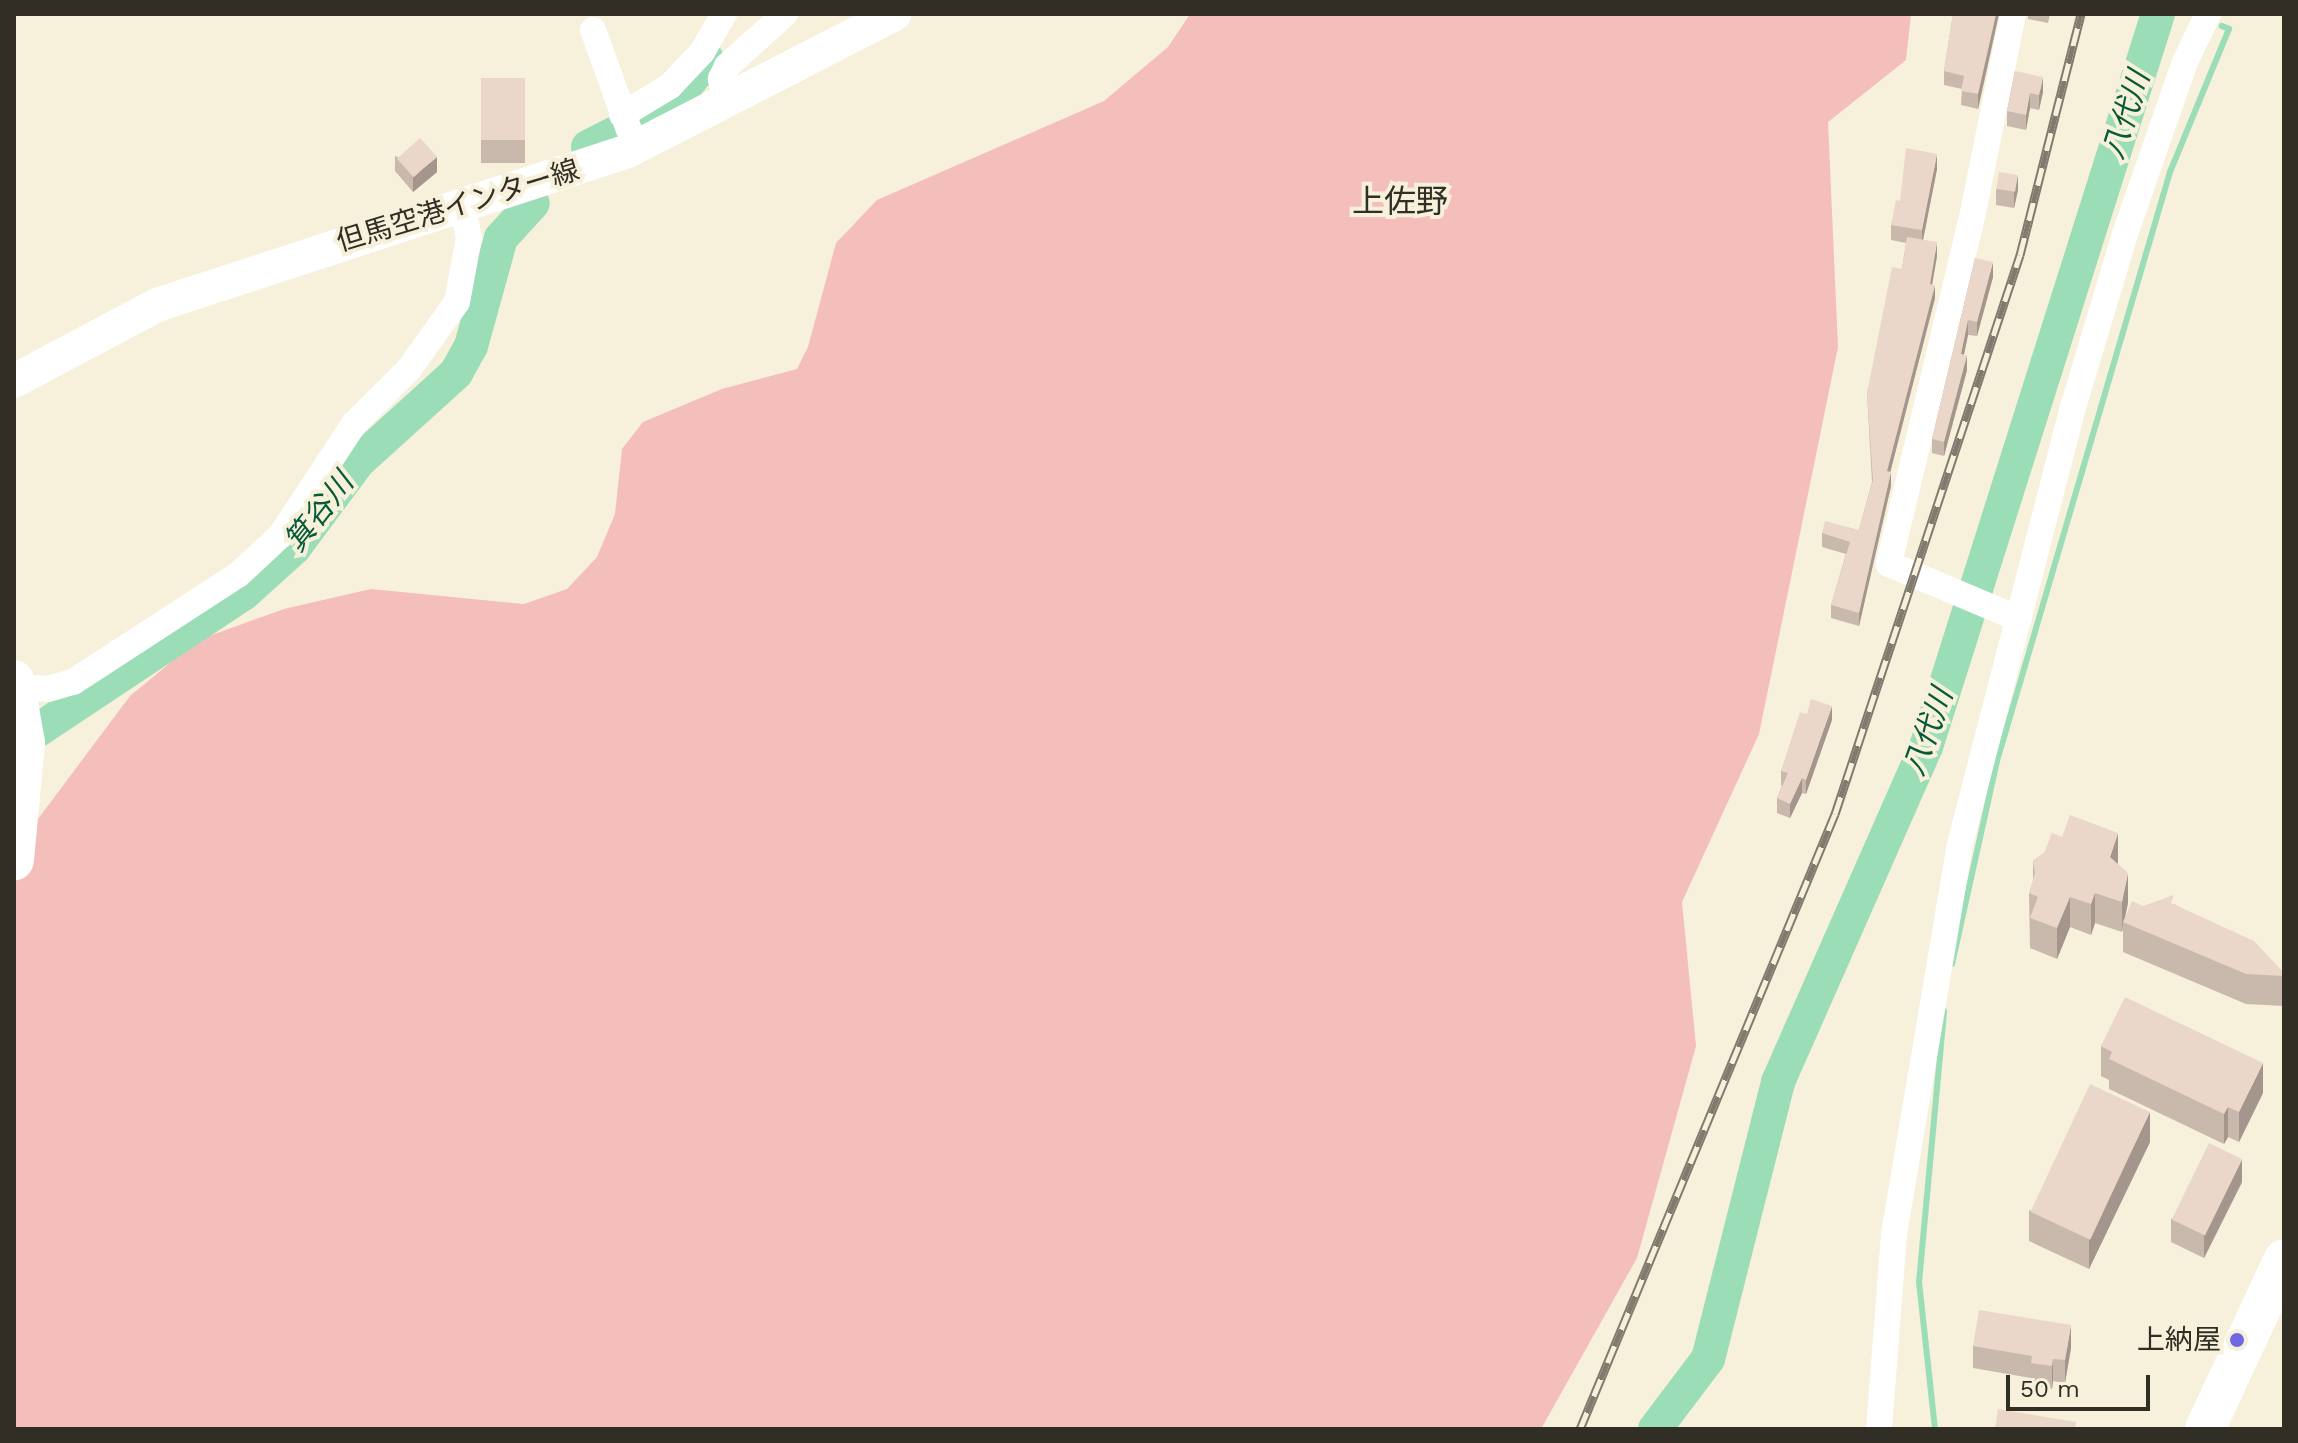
<!DOCTYPE html>
<meta charset="utf-8">
<style>
body{margin:0}
#map{position:relative;width:2298px;height:1443px;overflow:hidden;background:#f7f0db;font-family:"Work Sans","Noto Sans JP",sans-serif}
div>[style]{position:absolute}
[style*='--x']{left:calc(var(--x)*1px);top:calc(var(--y)*1px);width:calc(var(--w)*1px);rotate:calc(var(--a)*1deg)}
.green>*{inset:0;background:#f4beba}
.stream>*{height:6px;margin:-3px;padding:0 3px;transform-origin:3px;border-radius:3px;background:#9bddb7}
.river>*{height:34px;margin:-17px;padding:0 17px;transform-origin:17px;border-radius:17px;background:#9bddb7}
.minor>*{height:26px;margin:-13px;padding:0 13px;transform-origin:13px;border-radius:13px;background:#fff}
.major>*{height:34px;margin:-17px;padding:0 17px;transform-origin:17px;border-radius:17px;background:#fff}
.highway>*{height:40px;margin:-20px;padding:0 20px;transform-origin:20px;border-radius:20px;background:#fff}
.rail>*{height:9px;margin-top:-4.5px;transform-origin:0;background:repeating-linear-gradient(90deg,#f7f0db 0 18px,#807b6e 0 36px);box-sizing:border-box;border-block:2px solid #807b6e}
.wall>*{inset:0;background:#c9b9ad;transform-origin:0 0}
.shaded-wall>*{inset:0;background:#a4968d}
.building>*{inset:0;background:#ead7c9;transform-origin:0 0}
.dots>*{width:22px;height:22px;translate:-50% -50%;box-sizing:border-box;border:4px solid #f7f0db;border-radius:50%}
span{translate:-50% -50%;white-space:nowrap;text-align:center;line-height:1.15;-webkit-text-stroke:8px #f7f0db;paint-order:stroke}
.street-label{font-size:28px;color:#312e26}
.poi-label{font-size:28px;color:#312e26}
.right{translate:-100% -50%;text-align:right}
.water-label{font-size:30px;color:#075a38;font-style:italic}
.quarter-label{font-size:32px;color:#312e26}
.frame{position:absolute;inset:0;border:16px solid #312e26;pointer-events:none}
.scale{position:absolute;left:2006px;top:1375px;width:144px;height:36px;box-sizing:border-box;border:4px solid #312e26;border-top:0;padding-left:10px;font-size:24px;line-height:28px;white-space:nowrap;color:#312e26;-webkit-text-stroke:6px #f7f0db;paint-order:stroke}
</style>
<div id="map">
<div class="green">
<i style="clip-path:polygon(1190px 14px,1911px 14px,1906px 60px,1828px 122px,1838px 347px,1759px 734px,1682px 902px,1696px 1046px,1637px 1258px,1541px 1429px,14px 1429px,14px 832px,35px 823px,130px 696px,198px 640px,284px 609px,371px 589px,524px 604px,567px 589px,597px 557px,615px 514px,622px 449px,643px 422px,722px 389px,797px 369px,808px 347px,836px 243px,877px 200px,1104px 101px,1168px 47px)"></i>
</div>
<div class="stream">
<i style="--x:1952;--y:964;--w:208;--a:-77.5"></i>
<i style="--x:1997;--y:761;--w:614;--a:-73.63"></i>
<i style="--x:2170;--y:172;--w:155;--a:-67.6"></i>
<i style="--x:2229;--y:29;--w:8;--a:-157"></i>
<i style="--x:1935;--y:1429;--w:148;--a:-96.2"></i>
<i style="--x:1919;--y:1282;--w:272;--a:-84.7"></i>
</div>
<div class="river">
<i style="--x:588;--y:147;--w:94;--a:-27.1"></i>
<i style="--x:672;--y:104;--w:57;--a:-52.1"></i>
<i style="--x:14;--y:746;--w:275;--a:-33.6"></i>
<i style="--x:243;--y:594;--w:69;--a:-42"></i>
<i style="--x:294;--y:548;--w:107;--a:-53.3"></i>
<i style="--x:358;--y:462;--w:132;--a:-42.2"></i>
<i style="--x:456;--y:373;--w:31;--a:-61"></i>
<i style="--x:471;--y:346;--w:112;--a:-74.5"></i>
<i style="--x:501;--y:238;--w:47;--a:-47.6"></i>
<i style="--x:1655;--y:1429;--w:88;--a:-52.9"></i>
<i style="--x:1708;--y:1359;--w:286;--a:-75.8"></i>
<i style="--x:1778;--y:1082;--w:366;--a:-66.2"></i>
<i style="--x:1926;--y:747;--w:769;--a:-72.44"></i>
</div>
<div class="minor">
<i style="--x:2013;--y:14;--w:203;--a:101.4"></i>
<i style="--x:1973;--y:213;--w:361;--a:103.5"></i>
<i style="--x:1889;--y:564;--w:141;--a:22.9"></i>
<i style="--x:593;--y:30;--w:106;--a:70.2"></i>
<i style="--x:726;--y:103;--w:25;--a:-102"></i>
<i style="--x:721;--y:79;--w:14;--a:-65"></i>
<i style="--x:727;--y:66;--w:78;--a:-41.9"></i>
<i style="--x:622;--y:115;--w:56;--a:-31.1"></i>
<i style="--x:670;--y:86;--w:47;--a:-46.7"></i>
<i style="--x:702;--y:52;--w:44;--a:-59.9"></i>
<i style="--x:14;--y:687;--w:34;--a:3"></i>
<i style="--x:48;--y:689;--w:26;--a:-16"></i>
<i style="--x:73;--y:682;--w:197;--a:-33"></i>
<i style="--x:238;--y:575;--w:59;--a:-42.9"></i>
<i style="--x:281;--y:535;--w:133;--a:-56.7"></i>
<i style="--x:354;--y:424;--w:78;--a:-45"></i>
<i style="--x:409;--y:369;--w:82;--a:-54.4"></i>
<i style="--x:457;--y:302;--w:66;--a:-79.5"></i>
<i style="--x:469;--y:237;--w:32;--a:-103"></i>
<i style="--x:1879;--y:1429;--w:196;--a:-85.6"></i>
<i style="--x:1894;--y:1234;--w:391;--a:-80.4"></i>
<i style="--x:1959;--y:848;--w:459;--a:-75.5"></i>
<i style="--x:2074;--y:404;--w:177;--a:-73.3"></i>
<i style="--x:2125;--y:234;--w:182;--a:-70.8"></i>
<i style="--x:2185;--y:62;--w:53;--a:-64.4"></i>
</div>
<div class="major">
<i style="--x:14;--y:381;--w:162;--a:-28"></i>
<i style="--x:157;--y:305;--w:493;--a:-18.1"></i>
<i style="--x:626;--y:152;--w:302;--a:-27.2"></i>
</div>
<div class="highway">
<i style="--x:14;--y:680;--w:64;--a:80.1"></i>
<i style="--x:25;--y:743;--w:118;--a:95.4"></i>
<i style="--x:2205;--y:1429;--w:187;--a:-65.1"></i>
</div>
<div class="rail">
<i style="--x:1580;--y:1429;--w:666;--a:-67.48"></i>
<i style="--x:1835;--y:814;--w:589;--a:-71.69"></i>
<i style="--x:2020;--y:255;--w:249;--a:-75.8"></i>
</div>
<div class="wall">
<i style="clip-path:polygon(1953px 14px,1999px 14px,1978px 109px,1961px 105px,1962px 89px,1944px 85px,1944px 71px)"></i>
<i style="clip-path:polygon(2028px 14px,2050px 14px,2048px 23px,2028px 19px)"></i>
<i style="clip-path:polygon(2015px 71px,2043px 92px,2039px 110px,2030px 108px,2026px 130px,2007px 126px,2007px 111px)"></i>
<i style="left:481px;top:78px;width:44px;height:85px"></i>
<i style="clip-path:polygon(395px 156px,437px 172px,413px 192px,395px 171px)"></i>
<i style="clip-path:polygon(1937px 169px,1923px 240px,1937px 256px,1932px 284px,1935px 298px,1890px 472px,1891px 486px,1859px 626px,1831px 618px,1831px 605px,1846px 554px,1822px 547px,1822px 533px,1859px 530px,1872px 482px,1867px 393px,1902px 269px,1906px 243px,1891px 240px,1891px 225px,1900px 201px)"></i>
<i style="clip-path:polygon(1996px 189px,2018px 190px,2014px 208px,1996px 205px)"></i>
<i style="clip-path:polygon(1975px 258px,1993px 277px,1977px 336px,1968px 335px,1964px 355px,1967px 370px,1944px 456px,1932px 453px,1932px 439px)"></i>
<i style="clip-path:polygon(1832px 720px,1806px 794px,1802px 793px,1790px 818px,1777px 813px,1777px 798px,1782px 786px,1781px 785px,1781px 771px)"></i>
<i style="clip-path:polygon(2044px 853px,2118px 864px,2128px 903px,2125px 916px,2143px 906px,2174px 904px,2284px 973px,2284px 1006px,2246px 1004px,2123px 952px,2123px 929px,2122px 932px,2095px 923px,2091px 935px,2070px 927px,2057px 959px,2030px 948px,2029px 893px,2033px 882px,2033px 861px)"></i>
<i style="clip-path:polygon(2101px 1046px,2263px 1093px,2239px 1142px,2228px 1137px,2224px 1144px,2109px 1089px,2109px 1080px,2101px 1076px)"></i>
<i style="clip-path:polygon(2150px 1142px,2089px 1269px,2029px 1241px,2029px 1211px)"></i>
<i style="clip-path:polygon(2242px 1182px,2204px 1258px,2171px 1242px,2171px 1219px)"></i>
<i style="clip-path:polygon(1973px 1346px,2071px 1348px,2065px 1383px,2053px 1381px,2052px 1389px,2031px 1385px,2031px 1378px,1973px 1368px)"></i>
</div>
<div class="shaded-wall">
<i style="clip-path:polygon(1996px 14px,1999px 14px,1978px 109px,1978px 94px)"></i>
<i style="clip-path:polygon(2043px 77px,2043px 92px,2039px 110px,2039px 95px)"></i>
<i style="clip-path:polygon(2030px 93px,2030px 108px,2026px 130px,2026px 115px)"></i>
<i style="clip-path:polygon(1937px 154px,1937px 169px,1922px 245px,1922px 230px)"></i>
<i style="clip-path:polygon(437px 157px,437px 172px,413px 192px,413px 177px)"></i>
<i style="clip-path:polygon(2018px 175px,2018px 190px,2014px 208px,2014px 192px)"></i>
<i style="clip-path:polygon(1937px 242px,1937px 256px,1930px 297px,1930px 284px)"></i>
<i style="clip-path:polygon(1993px 262px,1993px 277px,1977px 336px,1977px 322px)"></i>
<i style="clip-path:polygon(1935px 285px,1935px 298px,1887px 485px,1887px 471px)"></i>
<i style="clip-path:polygon(1968px 320px,1968px 335px,1961px 368px,1961px 354px)"></i>
<i style="clip-path:polygon(1967px 355px,1967px 370px,1944px 456px,1944px 442px)"></i>
<i style="clip-path:polygon(1891px 472px,1891px 486px,1859px 626px,1859px 613px)"></i>
<i style="clip-path:polygon(1832px 706px,1832px 720px,1806px 794px,1806px 780px)"></i>
<i style="clip-path:polygon(1802px 778px,1802px 793px,1790px 818px,1790px 804px)"></i>
<i style="clip-path:polygon(2118px 833px,2118px 863px,2110px 887px,2110px 857px)"></i>
<i style="clip-path:polygon(2128px 873px,2128px 903px,2124px 922px,2123px 922px,2122px 932px,2122px 902px)"></i>
<i style="clip-path:polygon(2095px 893px,2095px 923px,2091px 935px,2091px 904px)"></i>
<i style="clip-path:polygon(2070px 897px,2070px 927px,2057px 959px,2057px 928px)"></i>
<i style="clip-path:polygon(2263px 1063px,2263px 1093px,2239px 1142px,2239px 1112px)"></i>
<i style="clip-path:polygon(2228px 1107px,2228px 1137px,2224px 1144px,2224px 1114px)"></i>
<i style="clip-path:polygon(2150px 1112px,2150px 1142px,2089px 1269px,2089px 1239px)"></i>
<i style="clip-path:polygon(2242px 1159px,2242px 1182px,2204px 1258px,2204px 1235px)"></i>
<i style="clip-path:polygon(2071px 1325px,2071px 1348px,2065px 1383px,2065px 1360px)"></i>
<i style="clip-path:polygon(2053px 1359px,2053px 1381px,2052px 1389px,2052px 1366px)"></i>
</div>
<div class="building">
<i style="clip-path:polygon(1953px 14px,1996px 14px,1978px 94px,1961px 91px,1964px 76px,1944px 71px)"></i>
<i style="clip-path:polygon(2015px 71px,2043px 77px,2039px 95px,2030px 93px,2026px 115px,2007px 111px)"></i>
<i style="left:481px;top:78px;width:44px;height:62px"></i>
<i style="left:420px;top:138px;width:25px;height:31px;rotate:48deg"></i>
<i style="clip-path:polygon(1906px 148px,1937px 154px,1922px 230px,1891px 225px,1896px 200px,1900px 201px)"></i>
<i style="left:1999px;top:172px;width:19px;height:17px;rotate:9deg"></i>
<i style="clip-path:polygon(1907px 237px,1937px 242px,1930px 284px,1935px 285px,1887px 471px,1891px 472px,1859px 613px,1831px 605px,1850px 542px,1822px 533px,1825px 521px,1859px 530px,1873px 480px,1867px 393px,1892px 267px,1902px 269px)"></i>
<i style="clip-path:polygon(1975px 258px,1993px 262px,1977px 322px,1968px 320px,1961px 354px,1967px 355px,1944px 442px,1932px 439px)"></i>
<i style="clip-path:polygon(1811px 699px,1832px 706px,1806px 780px,1802px 778px,1790px 804px,1777px 798px,1788px 773px,1781px 771px,1800px 712px,1807px 714px)"></i>
<i style="clip-path:polygon(2070px 815px,2118px 833px,2110px 857px,2128px 873px,2122px 902px,2095px 893px,2091px 904px,2070px 897px,2057px 928px,2030px 918px,2038px 897px,2029px 893px,2035px 873px,2033px 861px,2044px 853px,2052px 833px,2062px 837px)"></i>
<i style="clip-path:polygon(2174px 895px,2171px 903px,2254px 941px,2284px 973px,2284px 976px,2246px 974px,2123px 922px,2132px 901px,2143px 906px)"></i>
<i style="clip-path:polygon(2125px 997px,2263px 1063px,2239px 1112px,2228px 1107px,2224px 1114px,2109px 1059px,2112px 1052px,2101px 1046px)"></i>
<i style="left:2090px;top:1084px;width:66px;height:141px;rotate:25deg"></i>
<i style="left:2209px;top:1143px;width:37px;height:85px;rotate:26deg"></i>
<i style="clip-path:polygon(1979px 1310px,2071px 1325px,2065px 1360px,2053px 1359px,2052px 1366px,2031px 1363px,2032px 1356px,1973px 1346px)"></i>
<i style="clip-path:polygon(1998px 1409px,2076px 1422px,2075px 1429px,1995px 1429px)"></i>
</div>
<div class="dots">
<i style="left:2237px;top:1340px;background:#7167e2"></i>
</div>
<div class="street-label">
<span style="left:458px;top:206px;rotate:-17deg">但馬空港インター線</span>
</div>
<div class="poi-label">
<span class="right" style="left:2221px;top:1340px">上納屋</span>
</div>
<div class="water-label">
<span style="left:2126px;top:115px;rotate:-72deg">八代川</span>
<span style="left:319px;top:512px;rotate:-52deg">箕谷川</span>
<span style="left:1928px;top:732px;rotate:-70deg">八代川</span>
</div>
<div class="quarter-label">
<span style="left:1400px;top:201px">上佐野</span>
</div>
<div class="frame"></div>
<div class="scale">50 m</div>
</div>
